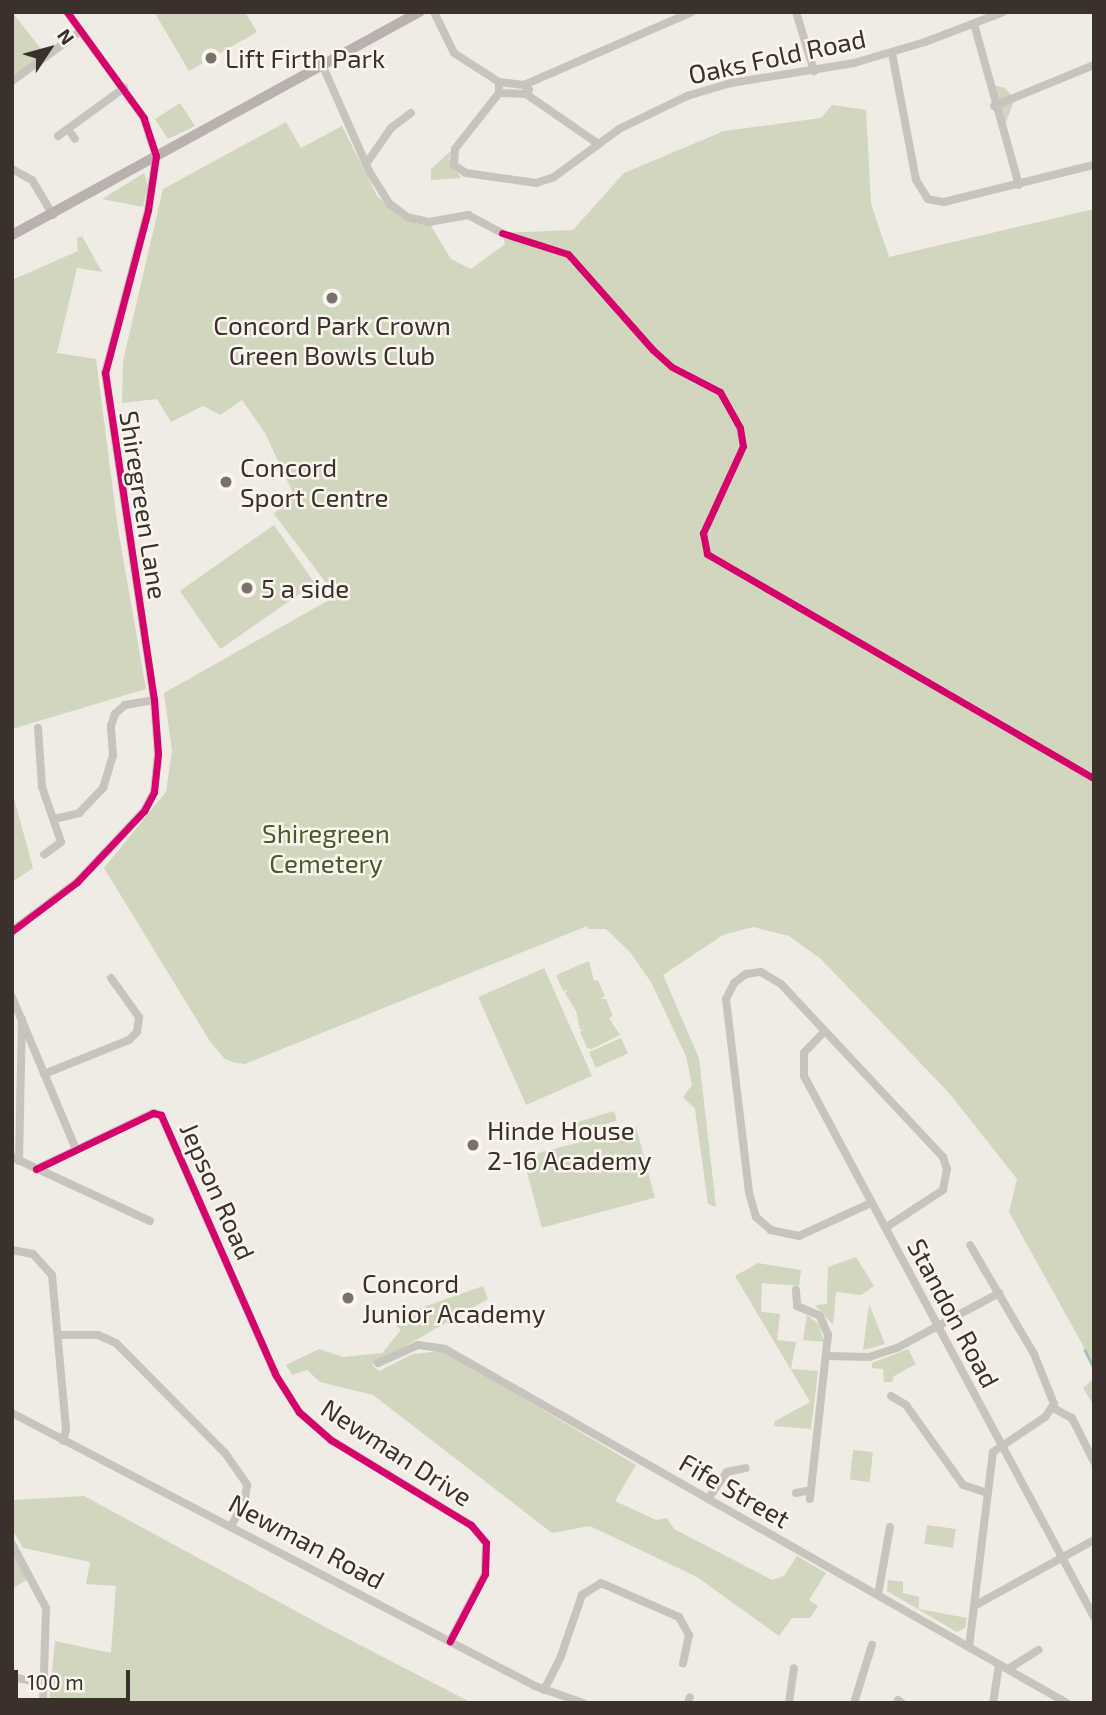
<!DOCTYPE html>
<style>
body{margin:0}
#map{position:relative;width:1106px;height:1715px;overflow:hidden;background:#f0ebe5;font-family:"Exo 2",sans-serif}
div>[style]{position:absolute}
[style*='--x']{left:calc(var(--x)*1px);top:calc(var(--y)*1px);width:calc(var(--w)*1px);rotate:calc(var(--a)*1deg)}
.green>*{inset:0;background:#d1d6bf;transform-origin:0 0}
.stream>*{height:2.5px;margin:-1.25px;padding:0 1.25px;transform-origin:1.25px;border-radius:1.25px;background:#a1c2c1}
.minor>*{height:8px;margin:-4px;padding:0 4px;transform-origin:4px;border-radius:4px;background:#c9c3be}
.major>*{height:10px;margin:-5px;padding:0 5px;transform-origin:5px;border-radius:5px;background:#b8b1ad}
.cycleway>*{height:7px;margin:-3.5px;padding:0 3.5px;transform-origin:3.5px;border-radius:3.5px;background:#d6006c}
.dots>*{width:19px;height:19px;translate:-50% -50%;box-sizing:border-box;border:4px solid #fbf5ee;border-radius:50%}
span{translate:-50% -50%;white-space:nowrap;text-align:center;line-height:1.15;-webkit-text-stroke:5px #fbf5ee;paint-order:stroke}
.street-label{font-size:26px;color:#3b302b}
.poi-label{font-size:26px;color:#3b302b}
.left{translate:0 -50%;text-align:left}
.park-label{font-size:26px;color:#4a5a2e}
.frame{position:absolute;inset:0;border:14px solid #3b302b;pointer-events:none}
.north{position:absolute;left:14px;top:14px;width:70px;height:70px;-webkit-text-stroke:5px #fbf5ee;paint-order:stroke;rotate:54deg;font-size:19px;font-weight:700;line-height:28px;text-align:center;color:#3b302b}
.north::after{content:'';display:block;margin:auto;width:24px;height:32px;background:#3b302b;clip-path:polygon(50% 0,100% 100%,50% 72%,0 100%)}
.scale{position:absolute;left:14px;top:1670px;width:116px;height:32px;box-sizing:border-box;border:4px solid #3b302b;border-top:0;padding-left:9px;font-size:21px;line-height:24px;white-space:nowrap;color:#3b302b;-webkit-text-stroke:5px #fbf5ee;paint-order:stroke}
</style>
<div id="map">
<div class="green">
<i style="clip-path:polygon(12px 12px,45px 54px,12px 76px)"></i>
<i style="clip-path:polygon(160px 12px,245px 12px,257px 32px,189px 71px,156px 15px)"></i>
<i style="clip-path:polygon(992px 85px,1005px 88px,1015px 99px,1005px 124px)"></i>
<i style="clip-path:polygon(180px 103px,195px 126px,168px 139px,155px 119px)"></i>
<i style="clip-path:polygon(832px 105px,866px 110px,871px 204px,889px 257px,1094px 209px,1094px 1406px,1083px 1388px,1093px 1379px,1091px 1360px,1009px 1212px,1017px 1179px,949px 1093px,821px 959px,789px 936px,753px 927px,723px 935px,663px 975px,699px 1058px,716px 1207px,708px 1204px,695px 1109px,683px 1097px,692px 1085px,686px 1056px,651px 982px,630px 952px,606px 929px,588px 929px,587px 926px,245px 1064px,236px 1063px,225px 1059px,211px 1043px,104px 868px,166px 792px,172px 751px,164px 693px,336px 596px,274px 514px,293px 493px,265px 433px,242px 400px,220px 415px,203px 406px,171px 422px,157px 399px,122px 403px,123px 361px,163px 189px,286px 122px,301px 148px,342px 126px,377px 196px,401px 217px,431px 226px,451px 259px,471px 269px,505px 244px,502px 233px,573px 230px,624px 173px,724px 131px,821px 118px)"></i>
<i style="clip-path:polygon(452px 150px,449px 159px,461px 178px,431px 180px,431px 169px)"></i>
<i style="clip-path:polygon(144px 173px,148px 186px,143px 207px,102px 199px)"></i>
<i style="clip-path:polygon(82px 236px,102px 272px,77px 268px,57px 353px,96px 359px,118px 529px,146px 689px,12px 729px,12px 280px,78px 251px,77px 238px)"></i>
<i style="left:274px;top:525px;width:71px;height:115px;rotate:55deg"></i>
<i style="clip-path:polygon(12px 791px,33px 868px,12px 882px)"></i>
<i style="clip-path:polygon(589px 961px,594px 981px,598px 980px,605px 996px,600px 999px,606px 999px,613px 1016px,609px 1018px,620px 1035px,592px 1049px,587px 1048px,580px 1032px,584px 1029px,580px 1030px,576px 1011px,565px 993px,568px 990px,563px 991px,556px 975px)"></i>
<i style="left:544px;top:968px;width:118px;height:72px;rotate:66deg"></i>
<i style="left:621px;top:1038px;width:17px;height:35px;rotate:66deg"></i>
<i style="left:614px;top:1111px;width:10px;height:39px;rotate:73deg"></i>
<i style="left:636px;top:1127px;width:73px;height:117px;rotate:75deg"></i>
<i style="clip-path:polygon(856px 1257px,874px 1286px,861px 1295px,836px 1292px,833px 1325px,815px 1305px,827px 1304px,828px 1267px)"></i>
<i style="clip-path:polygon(758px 1263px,801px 1270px,799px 1286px,762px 1283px,761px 1312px,780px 1314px,777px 1340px,796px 1342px,791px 1369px,818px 1371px,811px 1429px,774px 1426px,775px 1421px,810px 1402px,735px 1276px)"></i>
<i style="clip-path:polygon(483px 1286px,488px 1299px,372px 1365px,379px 1371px,413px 1354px,433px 1352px,435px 1346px,636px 1465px,615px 1501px,656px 1520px,667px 1518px,674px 1529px,772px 1580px,784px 1576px,797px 1556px,826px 1573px,809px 1600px,818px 1606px,810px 1618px,792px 1618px,779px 1636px,697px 1577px,590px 1526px,552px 1533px,373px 1395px,320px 1382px,307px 1370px,292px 1375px,286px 1365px,319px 1349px,343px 1357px,382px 1353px,401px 1330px,394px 1324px,401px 1315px)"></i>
<i style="clip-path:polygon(869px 1304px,885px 1344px,863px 1350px)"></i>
<i style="clip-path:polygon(807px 1315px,819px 1324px,824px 1342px,803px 1340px)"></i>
<i style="clip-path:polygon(908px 1349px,916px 1364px,894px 1376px,892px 1382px,884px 1382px,883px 1369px,872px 1368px,872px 1363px)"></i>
<i style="left:853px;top:1450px;width:20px;height:30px;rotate:6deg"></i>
<i style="clip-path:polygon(84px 1496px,329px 1629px,472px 1703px,49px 1703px,55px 1641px,111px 1653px,116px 1586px,86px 1584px,90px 1562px,23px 1548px,12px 1529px,12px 1500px)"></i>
<i style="left:927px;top:1525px;width:29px;height:19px;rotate:8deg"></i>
<i style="clip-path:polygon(12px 1552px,28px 1579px,12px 1589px)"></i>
<i style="clip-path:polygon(888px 1580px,903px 1582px,903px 1593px,919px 1597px,919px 1609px,967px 1618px,965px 1628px,957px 1632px,887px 1591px)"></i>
</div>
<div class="stream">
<i style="--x:1085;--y:1350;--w:20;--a:63"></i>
</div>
<div class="minor">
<i style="--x:434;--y:12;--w:46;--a:64"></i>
<i style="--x:454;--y:53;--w:54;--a:32.8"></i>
<i style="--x:499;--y:82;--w:25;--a:7"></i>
<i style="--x:524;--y:85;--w:7;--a:45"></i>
<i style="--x:529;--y:90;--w:5;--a:127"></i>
<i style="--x:526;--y:94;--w:27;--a:-178"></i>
<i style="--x:499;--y:93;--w:11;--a:-90"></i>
<i style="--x:796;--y:12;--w:62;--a:73"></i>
<i style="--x:974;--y:24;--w:167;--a:74.4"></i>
<i style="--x:892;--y:53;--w:129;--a:79.3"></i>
<i style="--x:916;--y:180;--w:22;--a:58"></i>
<i style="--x:928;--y:199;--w:16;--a:11"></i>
<i style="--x:944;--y:202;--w:154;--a:-13.9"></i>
<i style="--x:321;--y:62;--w:119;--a:66.2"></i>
<i style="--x:369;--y:171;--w:39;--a:58"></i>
<i style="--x:390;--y:204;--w:21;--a:37"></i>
<i style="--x:407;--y:217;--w:23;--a:13"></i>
<i style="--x:429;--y:222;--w:40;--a:-10"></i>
<i style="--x:468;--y:215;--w:38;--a:28"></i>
<i style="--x:12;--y:81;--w:85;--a:-35.9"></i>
<i style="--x:524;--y:85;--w:183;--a:-23.5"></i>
<i style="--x:499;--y:93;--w:71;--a:128.2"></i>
<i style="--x:455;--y:149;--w:16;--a:94"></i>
<i style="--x:454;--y:165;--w:14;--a:34"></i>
<i style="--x:466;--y:173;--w:71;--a:8.1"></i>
<i style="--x:536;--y:183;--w:19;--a:-18"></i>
<i style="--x:554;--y:177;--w:81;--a:-36.4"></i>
<i style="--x:619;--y:129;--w:76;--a:-25.9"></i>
<i style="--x:687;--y:96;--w:46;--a:-16.5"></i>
<i style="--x:731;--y:83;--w:125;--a:-9.2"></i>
<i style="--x:854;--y:63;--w:74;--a:-16.5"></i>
<i style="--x:925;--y:42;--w:84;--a:-21"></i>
<i style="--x:526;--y:94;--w:86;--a:34.6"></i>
<i style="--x:994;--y:106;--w:108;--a:-22.3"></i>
<i style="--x:68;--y:129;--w:12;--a:55"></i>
<i style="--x:58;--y:136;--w:82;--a:-36"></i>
<i style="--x:366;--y:164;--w:44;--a:-55.2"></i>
<i style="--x:391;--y:128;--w:25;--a:-37"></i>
<i style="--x:12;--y:169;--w:23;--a:29"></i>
<i style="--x:32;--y:180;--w:41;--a:59"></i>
<i style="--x:38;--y:728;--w:59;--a:86.1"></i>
<i style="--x:42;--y:787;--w:58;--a:70.9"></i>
<i style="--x:61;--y:842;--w:21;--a:143"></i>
<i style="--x:54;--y:819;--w:26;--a:-13"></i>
<i style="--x:79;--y:813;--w:35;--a:-46"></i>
<i style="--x:103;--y:788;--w:34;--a:-73"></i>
<i style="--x:113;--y:756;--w:30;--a:-94"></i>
<i style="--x:111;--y:726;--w:13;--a:-72"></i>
<i style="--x:115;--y:714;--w:13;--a:-42"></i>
<i style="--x:125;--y:705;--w:29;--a:-10"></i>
<i style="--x:12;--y:931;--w:81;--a:-37"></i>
<i style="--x:77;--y:882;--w:98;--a:-46.7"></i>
<i style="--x:144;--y:811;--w:21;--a:-62"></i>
<i style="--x:154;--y:792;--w:38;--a:-84"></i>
<i style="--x:158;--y:754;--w:54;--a:-94.2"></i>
<i style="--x:154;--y:700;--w:331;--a:-98.5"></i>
<i style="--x:105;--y:373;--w:169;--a:-75.2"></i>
<i style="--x:148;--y:210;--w:55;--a:-81.6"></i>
<i style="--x:156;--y:156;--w:40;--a:-108"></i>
<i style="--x:144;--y:118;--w:131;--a:-126"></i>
<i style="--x:12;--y:997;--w:165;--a:67.2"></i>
<i style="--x:825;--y:1031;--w:30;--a:134"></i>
<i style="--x:804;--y:1053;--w:23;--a:90"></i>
<i style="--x:804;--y:1076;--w:614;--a:61.81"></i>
<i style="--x:44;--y:1074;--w:92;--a:-21.8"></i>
<i style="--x:129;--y:1040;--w:11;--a:-45"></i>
<i style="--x:137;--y:1032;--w:15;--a:-82"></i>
<i style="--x:139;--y:1017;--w:48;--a:-125.7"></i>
<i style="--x:12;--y:1157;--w:152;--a:24.9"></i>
<i style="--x:19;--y:1161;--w:142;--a:-88.8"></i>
<i style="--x:36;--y:1169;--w:130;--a:-25.6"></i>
<i style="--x:153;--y:1113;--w:8;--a:14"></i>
<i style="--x:161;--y:1115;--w:283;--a:66.2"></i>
<i style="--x:275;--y:1374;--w:45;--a:57.7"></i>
<i style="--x:299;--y:1412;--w:43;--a:41.2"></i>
<i style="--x:331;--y:1440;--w:164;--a:31.3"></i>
<i style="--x:471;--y:1525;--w:23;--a:50"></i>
<i style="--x:486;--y:1543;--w:31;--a:92"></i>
<i style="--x:485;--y:1574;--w:76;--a:117.6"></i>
<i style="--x:871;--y:1203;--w:79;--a:155.4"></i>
<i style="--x:799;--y:1236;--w:29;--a:-168"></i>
<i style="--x:771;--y:1230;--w:20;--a:-139"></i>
<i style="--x:756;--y:1217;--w:26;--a:-106"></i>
<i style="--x:749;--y:1192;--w:194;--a:-96.8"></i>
<i style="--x:726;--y:999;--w:18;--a:-63"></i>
<i style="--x:734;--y:983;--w:15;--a:-37"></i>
<i style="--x:746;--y:974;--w:15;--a:-8"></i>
<i style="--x:761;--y:972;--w:23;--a:31"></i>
<i style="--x:781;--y:984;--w:237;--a:46.9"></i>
<i style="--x:943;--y:1157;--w:13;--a:72"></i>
<i style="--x:947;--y:1169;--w:21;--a:101"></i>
<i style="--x:943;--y:1190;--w:69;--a:146.8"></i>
<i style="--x:12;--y:1250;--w:21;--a:11"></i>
<i style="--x:33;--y:1254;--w:28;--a:48"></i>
<i style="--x:52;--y:1275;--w:155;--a:84.8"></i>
<i style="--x:66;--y:1429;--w:12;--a:104"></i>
<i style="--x:796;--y:1290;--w:16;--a:86"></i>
<i style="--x:797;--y:1306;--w:25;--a:23"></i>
<i style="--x:820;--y:1316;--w:21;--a:67"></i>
<i style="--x:828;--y:1335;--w:165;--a:96.3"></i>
<i style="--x:59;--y:1335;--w:39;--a:0"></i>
<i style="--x:98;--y:1335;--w:20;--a:24"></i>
<i style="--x:116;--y:1343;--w:155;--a:45.3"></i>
<i style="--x:225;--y:1453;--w:39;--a:55"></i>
<i style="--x:247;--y:1485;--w:15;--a:98"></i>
<i style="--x:245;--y:1500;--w:27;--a:118"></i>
<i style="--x:828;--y:1356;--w:41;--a:1.4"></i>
<i style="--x:869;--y:1357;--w:29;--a:-18"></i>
<i style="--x:897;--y:1348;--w:116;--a:-28.3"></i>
<i style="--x:378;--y:1363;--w:44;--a:-24.2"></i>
<i style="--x:418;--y:1345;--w:27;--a:8"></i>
<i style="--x:445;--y:1349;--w:716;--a:29.65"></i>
<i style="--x:891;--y:1396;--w:17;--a:31"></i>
<i style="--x:906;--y:1405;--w:98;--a:54.5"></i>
<i style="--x:963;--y:1485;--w:25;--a:18"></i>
<i style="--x:1053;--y:1408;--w:21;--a:28"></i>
<i style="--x:1072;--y:1418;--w:49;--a:63.4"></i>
<i style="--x:12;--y:1413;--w:590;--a:27.56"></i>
<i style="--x:535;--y:1686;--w:51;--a:19.5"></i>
<i style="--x:796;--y:1493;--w:15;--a:-11"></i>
<i style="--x:708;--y:1499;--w:33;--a:-55"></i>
<i style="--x:727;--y:1472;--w:19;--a:-12"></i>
<i style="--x:12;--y:1544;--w:72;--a:62"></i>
<i style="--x:46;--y:1608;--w:95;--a:91.8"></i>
<i style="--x:878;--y:1595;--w:69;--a:-80"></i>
<i style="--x:974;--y:1606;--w:137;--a:-28.8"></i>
<i style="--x:969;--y:1647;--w:196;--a:-83"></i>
<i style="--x:993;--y:1452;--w:63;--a:-33.9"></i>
<i style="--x:1045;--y:1417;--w:16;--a:-55"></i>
<i style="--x:1054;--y:1404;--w:54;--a:-111.8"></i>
<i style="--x:1034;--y:1354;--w:126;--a:-120.4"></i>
<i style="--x:1008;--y:1669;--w:36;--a:-32"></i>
<i style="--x:12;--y:1677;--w:33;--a:11"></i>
<i style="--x:544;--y:1690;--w:38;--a:-63"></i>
<i style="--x:561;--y:1656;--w:65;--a:-71"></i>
<i style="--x:582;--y:1595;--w:22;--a:-32"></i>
<i style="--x:601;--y:1583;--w:85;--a:23.6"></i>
<i style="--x:679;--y:1617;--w:21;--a:61"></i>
<i style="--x:689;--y:1635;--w:29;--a:102"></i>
<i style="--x:898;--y:1700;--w:5;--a:37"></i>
<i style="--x:688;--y:1703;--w:6;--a:-72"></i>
<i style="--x:789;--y:1703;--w:35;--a:-82"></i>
<i style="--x:854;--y:1703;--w:61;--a:-72.8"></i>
<i style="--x:993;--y:1703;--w:39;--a:-81"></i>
</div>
<div class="major">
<i style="--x:12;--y:235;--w:465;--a:-28.7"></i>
</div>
<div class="cycleway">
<i style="--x:502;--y:233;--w:69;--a:17.7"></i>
<i style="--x:568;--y:254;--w:128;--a:48.5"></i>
<i style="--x:653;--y:350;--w:25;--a:42"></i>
<i style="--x:672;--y:367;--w:54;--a:27.5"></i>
<i style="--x:720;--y:392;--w:41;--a:60.9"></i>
<i style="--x:740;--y:428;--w:18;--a:81"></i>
<i style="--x:743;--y:446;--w:96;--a:114.7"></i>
<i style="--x:703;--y:533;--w:21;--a:79"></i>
<i style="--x:707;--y:554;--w:447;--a:30.1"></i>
<i style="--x:12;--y:931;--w:81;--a:-37"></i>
<i style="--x:77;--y:882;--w:98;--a:-46.7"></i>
<i style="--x:144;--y:811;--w:21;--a:-62"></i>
<i style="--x:154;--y:792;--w:38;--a:-84"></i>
<i style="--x:158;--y:754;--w:54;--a:-94.2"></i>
<i style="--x:154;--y:700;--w:331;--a:-98.5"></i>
<i style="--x:105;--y:373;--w:169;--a:-75.2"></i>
<i style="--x:148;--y:210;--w:55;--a:-81.6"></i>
<i style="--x:156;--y:156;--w:40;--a:-108"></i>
<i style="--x:144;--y:118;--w:131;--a:-126"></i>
<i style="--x:36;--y:1169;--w:130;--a:-25.6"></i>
<i style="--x:153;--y:1113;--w:8;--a:14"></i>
<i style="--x:161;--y:1115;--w:283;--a:66.2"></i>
<i style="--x:275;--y:1374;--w:45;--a:57.7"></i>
<i style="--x:299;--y:1412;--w:43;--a:41.2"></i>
<i style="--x:331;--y:1440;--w:164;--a:31.3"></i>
<i style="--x:471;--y:1525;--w:23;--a:50"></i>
<i style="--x:486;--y:1543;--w:31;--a:92"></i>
<i style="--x:485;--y:1574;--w:76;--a:117.6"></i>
</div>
<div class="dots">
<i style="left:211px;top:58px;background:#7a716c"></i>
<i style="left:332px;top:298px;background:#7a716c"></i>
<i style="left:226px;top:482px;background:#7a716c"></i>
<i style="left:247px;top:588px;background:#7a716c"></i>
<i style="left:473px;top:1145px;background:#7a716c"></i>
<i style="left:348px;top:1298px;background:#7a716c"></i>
</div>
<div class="street-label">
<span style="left:777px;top:56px;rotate:-12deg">Oaks Fold Road</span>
<span style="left:144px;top:505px;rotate:81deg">Shiregreen Lane</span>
<span style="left:218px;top:1191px;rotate:66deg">Jepson Road</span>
<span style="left:954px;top:1313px;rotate:62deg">Standon Road</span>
<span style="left:397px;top:1452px;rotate:33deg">Newman Drive</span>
<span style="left:735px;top:1490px;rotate:30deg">Fife Street</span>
<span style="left:307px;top:1541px;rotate:28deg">Newman Road</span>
</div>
<div class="poi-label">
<span class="left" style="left:225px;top:58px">Lift Firth Park</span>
<span style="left:332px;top:340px">Concord Park Crown<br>Green Bowls Club</span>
<span class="left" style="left:240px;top:482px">Concord<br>Sport Centre</span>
<span class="left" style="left:261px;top:588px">5 a side</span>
<span class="left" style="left:487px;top:1145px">Hinde House<br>2-16 Academy</span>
<span class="left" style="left:362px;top:1298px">Concord<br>Junior Academy</span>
</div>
<div class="park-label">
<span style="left:326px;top:848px">Shiregreen<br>Cemetery</span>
</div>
<div class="frame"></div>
<div class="north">N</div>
<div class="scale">100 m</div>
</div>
